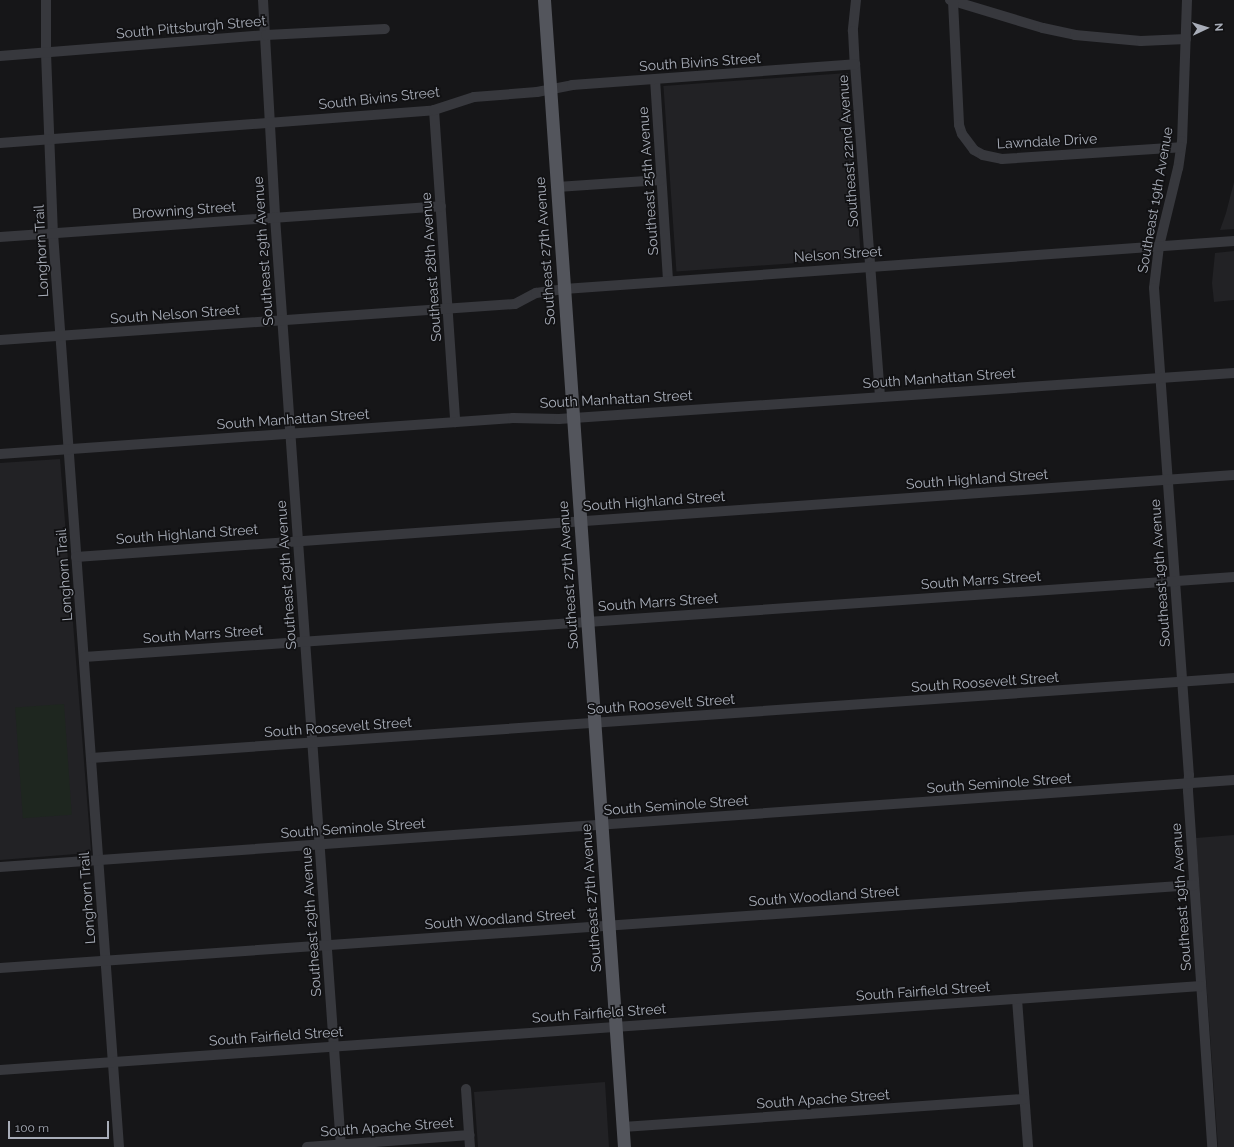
<!DOCTYPE html>
<style>
body{margin:0}
#map{position:relative;width:1234px;height:1147px;overflow:hidden;background:#161618;font-family:Raleway,sans-serif}
div>[style]{position:absolute}
[style*='--x']{left:calc(var(--x)*1px);top:calc(var(--y)*1px);width:calc(var(--w)*1px);rotate:calc(var(--a)*1deg)}
.built>*{inset:0;background:#222225;transform-origin:0 0}
.green>*{inset:0;background:#1e261f;transform-origin:0 0}
.minor>*{height:10px;margin:-5px;padding:0 5px;transform-origin:5px;border-radius:5px;background:#37383d}
.major>*{height:13px;margin:-6.5px;padding:0 6.5px;transform-origin:6.5px;border-radius:6.5px;background:#53555c}
span{translate:-50% -50%;white-space:nowrap;text-align:center;line-height:1.15;-webkit-text-stroke:3.5px #111113;paint-order:stroke}
.street-label{font-size:14px;color:#a8adb8}
.north{position:absolute;left:1186px;top:8px;width:40px;height:40px;-webkit-text-stroke:3px #111113;paint-order:stroke;rotate:86deg;font-size:11px;font-weight:700;line-height:16px;text-align:center;color:#a8adb8}
.north::after{content:'';display:block;margin:auto;width:14px;height:18px;background:#a8adb8;clip-path:polygon(50% 0,100% 100%,50% 72%,0 100%)}
.scale{position:absolute;left:8px;top:1121px;width:101px;height:18px;box-sizing:border-box;border:2px solid #a8adb8;border-top:0;padding-left:5px;font-size:12px;line-height:14px;white-space:nowrap;color:#a8adb8;-webkit-text-stroke:3px #111113;paint-order:stroke}
</style>
<div id="map">
<div class="built">
<i style="left:848px;top:73px;width:186px;height:185px;rotate:86deg"></i>
<i style="clip-path:polygon(1234px 182px,1234px 229px,1220px 230px,1226px 213px)"></i>
<i style="clip-path:polygon(1234px 251px,1234px 300px,1214px 302px,1212px 283px,1215px 253px)"></i>
<i style="clip-path:polygon(60px 459px,91px 850px,89px 853px,0 860px,0 463px)"></i>
<i style="clip-path:polygon(1234px 835px,1234px 1147px,1218px 1147px,1196px 838px)"></i>
<i style="clip-path:polygon(605px 1082px,609px 1147px,478px 1147px,474px 1092px)"></i>
</div>
<div class="green">
<i style="left:64px;top:704px;width:111px;height:49px;rotate:86deg"></i>
</div>
<div class="minor">
<i style="--x:46;--y:0;--w:53;--a:90"></i>
<i style="--x:46;--y:53;--w:180;--a:87.8"></i>
<i style="--x:53;--y:233;--w:916;--a:85.87"></i>
<i style="--x:263;--y:0;--w:217;--a:86.8"></i>
<i style="--x:275;--y:217;--w:932;--a:85.94"></i>
<i style="--x:856;--y:0;--w:31;--a:96"></i>
<i style="--x:853;--y:31;--w:33;--a:87"></i>
<i style="--x:855;--y:64;--w:333;--a:85.7"></i>
<i style="--x:950;--y:0;--w:97;--a:16.8"></i>
<i style="--x:1043;--y:28;--w:33;--a:12"></i>
<i style="--x:1075;--y:35;--w:66;--a:5.2"></i>
<i style="--x:1141;--y:41;--w:45;--a:-2.5"></i>
<i style="--x:1187;--y:0;--w:141;--a:92"></i>
<i style="--x:1182;--y:141;--w:27;--a:98"></i>
<i style="--x:1178;--y:168;--w:80;--a:103.7"></i>
<i style="--x:1159;--y:246;--w:42;--a:96.8"></i>
<i style="--x:1154;--y:288;--w:488;--a:85.9"></i>
<i style="--x:1189;--y:775;--w:16;--a:94"></i>
<i style="--x:1188;--y:791;--w:357;--a:86.1"></i>
<i style="--x:953;--y:1;--w:124;--a:87.2"></i>
<i style="--x:959;--y:125;--w:9;--a:72"></i>
<i style="--x:962;--y:134;--w:20;--a:53"></i>
<i style="--x:974;--y:150;--w:10;--a:29"></i>
<i style="--x:983;--y:155;--w:19;--a:12"></i>
<i style="--x:1002;--y:159;--w:179;--a:-3.8"></i>
<i style="--x:0;--y:56;--w:267;--a:-4.5"></i>
<i style="--x:266;--y:35;--w:119;--a:-2.9"></i>
<i style="--x:655;--y:79;--w:202;--a:86.3"></i>
<i style="--x:434;--y:110;--w:313;--a:86.1"></i>
<i style="--x:0;--y:143;--w:435;--a:-4.3"></i>
<i style="--x:434;--y:110;--w:42;--a:-18"></i>
<i style="--x:474;--y:97;--w:63;--a:-4.5"></i>
<i style="--x:537;--y:92;--w:36;--a:-11"></i>
<i style="--x:572;--y:85;--w:284;--a:-4.2"></i>
<i style="--x:557;--y:187;--w:104;--a:-3.9"></i>
<i style="--x:0;--y:237;--w:442;--a:-4"></i>
<i style="--x:0;--y:340;--w:516;--a:-4"></i>
<i style="--x:515;--y:304;--w:24;--a:-28"></i>
<i style="--x:536;--y:293;--w:28;--a:-8"></i>
<i style="--x:564;--y:289;--w:672;--a:-4.1"></i>
<i style="--x:0;--y:454;--w:514;--a:-4.01"></i>
<i style="--x:513;--y:418;--w:46;--a:1.2"></i>
<i style="--x:559;--y:419;--w:677;--a:-3.9"></i>
<i style="--x:76;--y:557;--w:1161;--a:-4.05"></i>
<i style="--x:84;--y:657;--w:1153;--a:-3.98"></i>
<i style="--x:91;--y:758;--w:1146;--a:-4"></i>
<i style="--x:0;--y:867;--w:1237;--a:-4.03"></i>
<i style="--x:0;--y:968;--w:1197;--a:-3.98"></i>
<i style="--x:1017;--y:999;--w:148;--a:85.7"></i>
<i style="--x:0;--y:1070;--w:1204;--a:-4"></i>
<i style="--x:466;--y:1089;--w:58;--a:86.1"></i>
<i style="--x:623;--y:1127;--w:402;--a:-4"></i>
<i style="--x:307;--y:1147;--w:163;--a:-4.2"></i>
</div>
<div class="major">
<i style="--x:544;--y:0;--w:1150;--a:86.01"></i>
</div>
<div class="street-label">
<span style="left:191px;top:27px;rotate:-5deg">South Pittsburgh Street</span>
<span style="left:700px;top:62px;rotate:-4deg">South Bivins Street</span>
<span style="left:379px;top:98px;rotate:-6deg">South Bivins Street</span>
<span style="left:1047px;top:141px;rotate:-3deg">Lawndale Drive</span>
<span style="left:848px;top:151px;rotate:-94deg">Southeast 22nd Avenue</span>
<span style="left:648px;top:181px;rotate:-94deg">Southeast 25th Avenue</span>
<span style="left:1155px;top:200px;rotate:-80deg">Southeast 19th Avenue</span>
<span style="left:184px;top:210px;rotate:-4deg">Browning Street</span>
<span style="left:41px;top:251px;rotate:-93deg">Longhorn Trail</span>
<span style="left:263px;top:251px;rotate:-94deg">Southeast 29th Avenue</span>
<span style="left:545px;top:251px;rotate:-94deg">Southeast 27th Avenue</span>
<span style="left:838px;top:254px;rotate:-4deg">Nelson Street</span>
<span style="left:431px;top:267px;rotate:-94deg">Southeast 28th Avenue</span>
<span style="left:175px;top:314px;rotate:-4deg">South Nelson Street</span>
<span style="left:939px;top:378px;rotate:-4deg">South Manhattan Street</span>
<span style="left:616px;top:399px;rotate:-3deg">South Manhattan Street</span>
<span style="left:293px;top:419px;rotate:-4deg">South Manhattan Street</span>
<span style="left:977px;top:479px;rotate:-4deg">South Highland Street</span>
<span style="left:654px;top:501px;rotate:-4deg">South Highland Street</span>
<span style="left:187px;top:534px;rotate:-4deg">South Highland Street</span>
<span style="left:1160px;top:573px;rotate:-94deg">Southeast 19th Avenue</span>
<span style="left:64px;top:575px;rotate:-94deg">Longhorn Trail</span>
<span style="left:286px;top:575px;rotate:-94deg">Southeast 29th Avenue</span>
<span style="left:568px;top:575px;rotate:-94deg">Southeast 27th Avenue</span>
<span style="left:981px;top:580px;rotate:-4deg">South Marrs Street</span>
<span style="left:658px;top:602px;rotate:-4deg">South Marrs Street</span>
<span style="left:203px;top:634px;rotate:-4deg">South Marrs Street</span>
<span style="left:985px;top:682px;rotate:-4deg">South Roosevelt Street</span>
<span style="left:661px;top:704px;rotate:-4deg">South Roosevelt Street</span>
<span style="left:338px;top:727px;rotate:-4deg">South Roosevelt Street</span>
<span style="left:999px;top:783px;rotate:-4deg">South Seminole Street</span>
<span style="left:676px;top:805px;rotate:-4deg">South Seminole Street</span>
<span style="left:353px;top:828px;rotate:-4deg">South Seminole Street</span>
<span style="left:824px;top:896px;rotate:-4deg">South Woodland Street</span>
<span style="left:1181px;top:897px;rotate:-94deg">Southeast 19th Avenue</span>
<span style="left:87px;top:898px;rotate:-94deg">Longhorn Trail</span>
<span style="left:591px;top:898px;rotate:-94deg">Southeast 27th Avenue</span>
<span style="left:500px;top:919px;rotate:-4deg">South Woodland Street</span>
<span style="left:311px;top:922px;rotate:-94deg">Southeast 29th Avenue</span>
<span style="left:923px;top:991px;rotate:-4deg">South Fairfield Street</span>
<span style="left:599px;top:1013px;rotate:-4deg">South Fairfield Street</span>
<span style="left:276px;top:1036px;rotate:-4deg">South Fairfield Street</span>
<span style="left:823px;top:1099px;rotate:-4deg">South Apache Street</span>
<span style="left:387px;top:1127px;rotate:-4deg">South Apache Street</span>
</div>
<div class="north">N</div>
<div class="scale">100 m</div>
</div>
